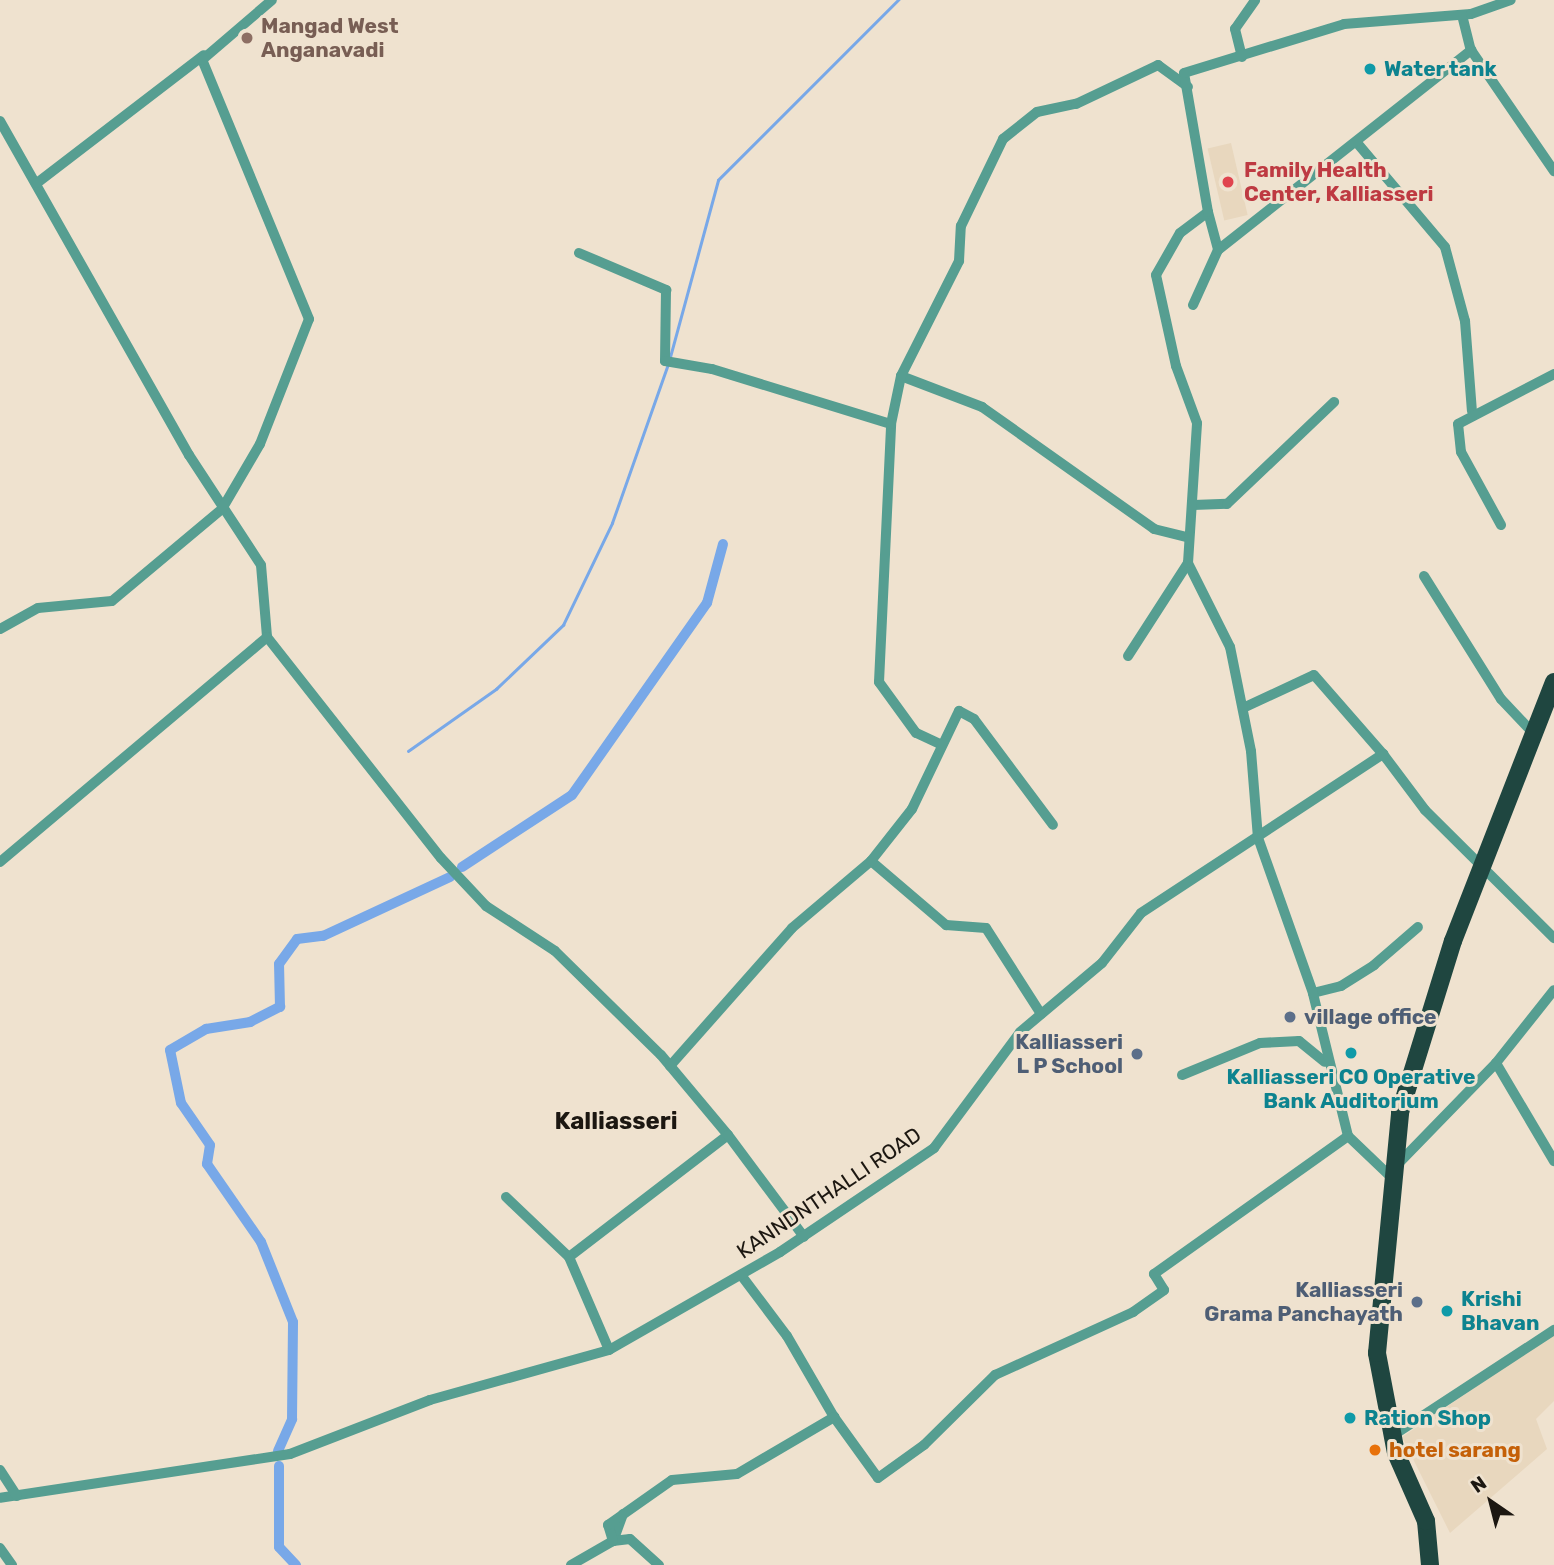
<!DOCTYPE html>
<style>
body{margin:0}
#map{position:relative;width:1554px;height:1565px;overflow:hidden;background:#efe2cf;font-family:Rubik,sans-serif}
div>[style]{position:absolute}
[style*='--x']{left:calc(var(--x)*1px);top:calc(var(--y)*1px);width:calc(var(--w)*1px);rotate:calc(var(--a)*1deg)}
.built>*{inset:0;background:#e8d7be;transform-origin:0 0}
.stream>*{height:2.5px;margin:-1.25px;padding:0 1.25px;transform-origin:1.25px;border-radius:1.25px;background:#78a8e8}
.canal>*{height:10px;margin:-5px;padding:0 5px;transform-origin:5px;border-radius:5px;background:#78a8e8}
.minor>*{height:10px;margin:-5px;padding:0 5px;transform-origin:5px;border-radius:5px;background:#569e91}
.trunk>*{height:18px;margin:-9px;padding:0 9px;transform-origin:9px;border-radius:9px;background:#1f4640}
.dots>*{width:19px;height:19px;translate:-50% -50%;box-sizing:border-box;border:4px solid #efe2cf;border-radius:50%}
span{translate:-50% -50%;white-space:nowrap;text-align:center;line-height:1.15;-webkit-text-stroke:6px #efe2cf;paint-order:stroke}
.education-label{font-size:21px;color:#785e54;font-weight:700}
.left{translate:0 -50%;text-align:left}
.culture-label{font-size:21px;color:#0d838f;font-weight:700}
.health-label{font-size:21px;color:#be3a42;font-weight:700}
.service-label{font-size:21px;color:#4e5e75;font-weight:700}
.right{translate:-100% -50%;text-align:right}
.street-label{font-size:21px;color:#1c1711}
.food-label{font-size:21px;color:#c56008;font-weight:700}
.quarter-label{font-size:24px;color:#1c1711;font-weight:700}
.north{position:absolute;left:1456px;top:1467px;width:70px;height:70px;-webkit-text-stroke:5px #efe2cf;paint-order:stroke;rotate:325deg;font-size:19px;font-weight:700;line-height:28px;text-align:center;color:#1c1711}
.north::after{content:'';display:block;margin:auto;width:24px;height:32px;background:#1c1711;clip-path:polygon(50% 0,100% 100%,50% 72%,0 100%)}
</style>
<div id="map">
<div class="built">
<i style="left:1231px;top:143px;width:74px;height:24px;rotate:77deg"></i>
<i style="clip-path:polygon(1554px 1334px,1554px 1401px,1536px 1419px,1547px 1449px,1450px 1533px,1402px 1437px)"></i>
</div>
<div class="stream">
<i style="--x:670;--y:357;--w:183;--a:-74.8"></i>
<i style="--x:718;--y:180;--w:255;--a:-45"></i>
<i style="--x:408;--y:751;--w:108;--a:-35.2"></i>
<i style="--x:496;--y:689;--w:93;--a:-43.7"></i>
<i style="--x:563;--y:625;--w:113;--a:-64.3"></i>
<i style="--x:612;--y:523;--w:169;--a:-70.6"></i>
</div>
<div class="canal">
<i style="--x:462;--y:867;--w:131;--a:-33.2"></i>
<i style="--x:572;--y:795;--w:235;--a:-54.9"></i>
<i style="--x:707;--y:603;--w:61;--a:-74.8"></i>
<i style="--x:278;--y:1451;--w:35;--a:-66"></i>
<i style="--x:292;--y:1419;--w:97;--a:-89.4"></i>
<i style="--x:293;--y:1322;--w:86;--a:-111.8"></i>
<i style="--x:261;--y:1242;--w:95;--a:-124.7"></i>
<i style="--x:207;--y:1164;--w:19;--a:-81"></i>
<i style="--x:210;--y:1145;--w:51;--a:-124.6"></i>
<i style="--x:181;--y:1103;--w:54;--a:-101.7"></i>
<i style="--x:170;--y:1050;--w:42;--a:-30.3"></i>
<i style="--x:206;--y:1029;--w:45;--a:-9"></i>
<i style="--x:250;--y:1022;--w:34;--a:-27"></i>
<i style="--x:280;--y:1007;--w:43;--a:-91.3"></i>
<i style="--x:279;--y:964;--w:31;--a:-54"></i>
<i style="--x:297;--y:939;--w:26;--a:-7"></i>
<i style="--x:323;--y:936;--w:140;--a:-24.9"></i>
<i style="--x:279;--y:1466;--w:81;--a:90"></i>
<i style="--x:279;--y:1547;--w:25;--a:47"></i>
</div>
<div class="minor">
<i style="--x:1462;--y:15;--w:36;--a:76"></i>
<i style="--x:1471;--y:50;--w:147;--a:55.6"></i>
<i style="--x:1242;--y:57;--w:29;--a:-104"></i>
<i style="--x:1235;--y:29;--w:35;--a:-55"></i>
<i style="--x:0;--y:121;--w:384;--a:60.5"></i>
<i style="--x:189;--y:455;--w:131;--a:56.8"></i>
<i style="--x:261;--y:565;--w:72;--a:85.2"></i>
<i style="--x:267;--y:637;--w:281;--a:51.8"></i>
<i style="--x:441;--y:858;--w:66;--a:46.8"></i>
<i style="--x:486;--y:906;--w:82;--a:33.1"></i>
<i style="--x:555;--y:951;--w:148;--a:44.5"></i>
<i style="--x:661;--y:1055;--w:104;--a:50.1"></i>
<i style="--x:728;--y:1135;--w:200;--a:142.5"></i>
<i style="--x:569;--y:1257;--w:101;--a:66.7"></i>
<i style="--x:609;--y:1350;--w:186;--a:164.4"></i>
<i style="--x:430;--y:1400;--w:150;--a:158.9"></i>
<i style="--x:290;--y:1454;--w:293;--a:171.4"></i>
<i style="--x:1358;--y:144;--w:135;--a:49.8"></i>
<i style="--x:1445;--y:247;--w:77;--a:74.9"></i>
<i style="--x:1465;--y:321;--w:90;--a:85.6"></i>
<i style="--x:37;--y:183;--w:210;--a:-37.5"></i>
<i style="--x:1208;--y:212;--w:39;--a:75"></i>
<i style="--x:579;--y:253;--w:95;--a:23"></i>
<i style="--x:666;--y:290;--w:71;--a:90.8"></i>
<i style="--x:665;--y:361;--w:48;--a:9.7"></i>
<i style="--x:712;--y:369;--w:187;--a:17.1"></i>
<i style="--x:1193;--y:305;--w:60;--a:-65.6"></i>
<i style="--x:1218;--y:250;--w:323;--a:-38.3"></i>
<i style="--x:901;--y:376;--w:87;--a:20.9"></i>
<i style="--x:982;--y:407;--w:211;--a:35.3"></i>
<i style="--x:1154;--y:529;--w:36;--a:14"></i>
<i style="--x:1193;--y:505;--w:34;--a:-2"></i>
<i style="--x:1227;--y:504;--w:148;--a:-43.6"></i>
<i style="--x:1501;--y:525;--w:83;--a:-118.7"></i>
<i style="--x:1461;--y:452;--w:28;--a:-96"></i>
<i style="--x:1458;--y:424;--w:108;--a:-27.5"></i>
<i style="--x:1424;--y:576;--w:145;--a:58"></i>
<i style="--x:1501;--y:699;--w:48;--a:46.7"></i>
<i style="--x:0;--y:629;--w:43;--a:-28.9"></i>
<i style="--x:38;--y:608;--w:74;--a:-5.4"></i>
<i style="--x:112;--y:601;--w:143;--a:-39.9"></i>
<i style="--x:222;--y:509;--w:75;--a:-59.7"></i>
<i style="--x:260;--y:444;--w:134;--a:-68.6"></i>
<i style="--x:309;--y:319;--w:280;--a:-112.4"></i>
<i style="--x:202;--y:60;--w:92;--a:-40.6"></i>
<i style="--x:1128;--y:656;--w:111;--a:-57.2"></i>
<i style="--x:1243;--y:708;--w:78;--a:-24.9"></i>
<i style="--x:1314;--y:675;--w:105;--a:48.9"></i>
<i style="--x:940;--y:744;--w:26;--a:-155"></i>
<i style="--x:916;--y:733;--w:63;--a:-126"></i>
<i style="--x:879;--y:682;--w:258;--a:-87.3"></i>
<i style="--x:891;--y:424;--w:49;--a:-78.2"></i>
<i style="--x:901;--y:376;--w:129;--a:-63.2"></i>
<i style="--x:959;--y:261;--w:35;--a:-87"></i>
<i style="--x:961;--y:226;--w:97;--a:-64.2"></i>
<i style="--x:1003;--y:139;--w:43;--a:-38.5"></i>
<i style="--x:1037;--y:112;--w:40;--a:-12"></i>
<i style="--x:1076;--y:104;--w:91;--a:-25.4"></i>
<i style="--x:1158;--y:65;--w:37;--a:36"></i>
<i style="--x:871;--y:861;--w:99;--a:40.5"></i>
<i style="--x:946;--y:925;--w:40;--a:4.3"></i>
<i style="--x:986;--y:928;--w:102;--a:57.4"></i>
<i style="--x:0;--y:862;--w:349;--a:-40.1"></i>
<i style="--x:1313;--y:993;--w:29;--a:-14"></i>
<i style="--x:1341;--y:986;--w:39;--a:-32"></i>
<i style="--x:1374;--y:965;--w:58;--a:-40.8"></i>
<i style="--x:1496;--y:1063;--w:114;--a:59.4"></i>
<i style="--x:670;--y:1066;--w:184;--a:-48.5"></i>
<i style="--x:792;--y:928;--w:104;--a:-40.3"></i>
<i style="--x:871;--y:861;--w:66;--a:-51.7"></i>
<i style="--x:912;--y:809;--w:109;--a:-64.4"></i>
<i style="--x:959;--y:711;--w:17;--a:28"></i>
<i style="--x:974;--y:719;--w:132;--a:53.3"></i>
<i style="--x:1182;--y:1075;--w:84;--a:-22.3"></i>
<i style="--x:1260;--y:1043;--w:39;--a:-3"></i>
<i style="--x:1299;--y:1041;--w:33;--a:39"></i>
<i style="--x:728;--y:1135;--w:127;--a:53.3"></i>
<i style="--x:1395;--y:1167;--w:145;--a:-45.8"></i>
<i style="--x:1496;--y:1063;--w:93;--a:-51.5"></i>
<i style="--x:1392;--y:1178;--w:61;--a:-136.3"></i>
<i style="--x:1348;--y:1136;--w:147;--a:-103.8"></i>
<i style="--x:1313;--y:993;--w:164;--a:-109.5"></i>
<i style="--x:1258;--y:838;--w:87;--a:-94.6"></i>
<i style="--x:1251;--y:751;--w:106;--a:-101.4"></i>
<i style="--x:1230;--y:647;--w:94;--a:-116.6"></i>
<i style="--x:1188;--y:563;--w:140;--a:-86.3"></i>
<i style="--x:1197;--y:423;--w:61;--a:-110.2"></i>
<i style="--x:1176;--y:366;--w:93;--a:-102.4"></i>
<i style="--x:1156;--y:275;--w:48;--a:-60.3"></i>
<i style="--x:1180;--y:233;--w:35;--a:-37"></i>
<i style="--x:1208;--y:212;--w:141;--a:-99.8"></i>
<i style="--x:1184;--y:73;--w:167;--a:-17"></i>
<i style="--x:1344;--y:24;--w:127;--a:-4.5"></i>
<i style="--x:1471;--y:14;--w:42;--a:-19.3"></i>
<i style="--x:506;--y:1197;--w:87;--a:43.6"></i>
<i style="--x:741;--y:1275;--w:76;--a:53"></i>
<i style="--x:787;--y:1336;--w:94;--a:59.9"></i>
<i style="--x:609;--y:1350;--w:197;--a:-29.8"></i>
<i style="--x:780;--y:1252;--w:186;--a:-34"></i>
<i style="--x:934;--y:1148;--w:144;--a:-53.4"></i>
<i style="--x:1020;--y:1032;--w:107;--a:-40.1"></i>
<i style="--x:1102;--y:963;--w:63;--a:-52"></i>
<i style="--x:1141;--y:913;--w:290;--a:-33.3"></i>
<i style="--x:1383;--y:754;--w:70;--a:53.1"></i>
<i style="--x:1425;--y:810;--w:182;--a:44.8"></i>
<i style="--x:1392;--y:1436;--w:194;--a:-33.2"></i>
<i style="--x:0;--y:1470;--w:31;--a:57"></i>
<i style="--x:623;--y:1514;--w:29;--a:110"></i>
<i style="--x:613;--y:1541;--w:17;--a:-7"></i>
<i style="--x:630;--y:1539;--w:39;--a:42"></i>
<i style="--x:0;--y:1548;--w:21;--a:55"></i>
<i style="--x:571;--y:1565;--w:48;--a:-29.7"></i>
<i style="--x:613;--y:1541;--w:17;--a:-107"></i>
<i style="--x:608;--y:1525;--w:78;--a:-35.1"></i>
<i style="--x:672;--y:1480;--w:65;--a:-5.3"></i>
<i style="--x:737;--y:1474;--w:113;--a:-30.4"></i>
<i style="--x:834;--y:1417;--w:75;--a:54.2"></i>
<i style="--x:878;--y:1478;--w:57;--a:-35.7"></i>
<i style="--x:924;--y:1445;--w:100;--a:-44.6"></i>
<i style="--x:995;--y:1375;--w:152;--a:-24.5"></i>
<i style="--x:1133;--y:1312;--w:38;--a:-35"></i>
<i style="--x:1164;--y:1290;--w:19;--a:-122"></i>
<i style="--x:1154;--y:1274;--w:238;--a:-35.4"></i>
</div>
<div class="trunk">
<i style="--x:1430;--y:1565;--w:44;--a:-95.2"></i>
<i style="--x:1426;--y:1521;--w:74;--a:-113.8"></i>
<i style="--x:1396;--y:1453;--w:102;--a:-100.8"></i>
<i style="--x:1377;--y:1353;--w:242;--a:-84.5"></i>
<i style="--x:1400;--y:1112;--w:179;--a:-72.8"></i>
<i style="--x:1453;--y:941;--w:278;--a:-68.7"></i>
</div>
<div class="dots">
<i style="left:247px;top:38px;background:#8d6e63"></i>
<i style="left:1370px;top:69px;background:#0f9aa8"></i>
<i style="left:1228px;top:182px;background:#e0444e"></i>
<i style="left:1290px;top:1017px;background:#5c6f8a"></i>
<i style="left:1351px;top:1053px;background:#0f9aa8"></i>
<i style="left:1137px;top:1054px;background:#5c6f8a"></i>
<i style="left:1417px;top:1302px;background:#5c6f8a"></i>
<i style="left:1447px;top:1311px;background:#0f9aa8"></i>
<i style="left:1350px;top:1418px;background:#0f9aa8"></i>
<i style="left:1375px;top:1450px;background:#e8710a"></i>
</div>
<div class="education-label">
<span class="left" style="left:261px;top:38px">Mangad West<br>Anganavadi</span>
</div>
<div class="culture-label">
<span class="left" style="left:1384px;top:69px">Water tank</span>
<span style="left:1351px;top:1089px">Kalliasseri CO Operative<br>Bank Auditorium</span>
<span class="left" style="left:1461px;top:1311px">Krishi<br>Bhavan</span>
<span class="left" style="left:1364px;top:1418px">Ration Shop</span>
</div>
<div class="health-label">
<span class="left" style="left:1244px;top:182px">Family Health<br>Center, Kalliasseri</span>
</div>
<div class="service-label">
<span class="left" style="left:1304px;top:1017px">village office</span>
<span class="right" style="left:1123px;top:1054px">Kalliasseri<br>L P School</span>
<span class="right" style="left:1403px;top:1302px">Kalliasseri<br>Grama Panchayath</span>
</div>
<div class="street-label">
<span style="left:829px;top:1193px;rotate:-34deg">KANNDNTHALLI ROAD</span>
</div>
<div class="food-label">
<span class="left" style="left:1389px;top:1450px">hotel sarang</span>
</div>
<div class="quarter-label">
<span style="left:616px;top:1122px">Kalliasseri</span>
</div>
<div class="north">N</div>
</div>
